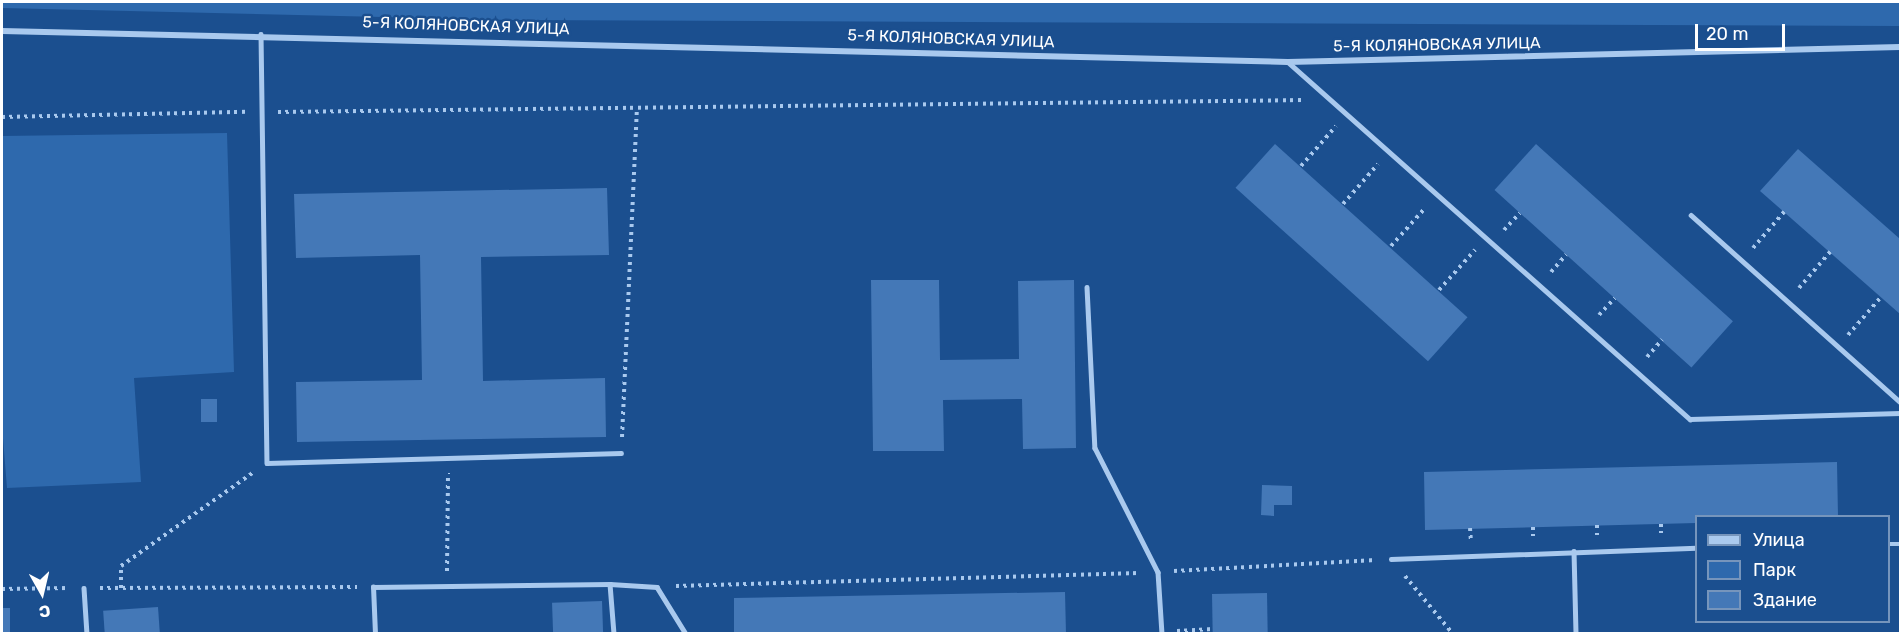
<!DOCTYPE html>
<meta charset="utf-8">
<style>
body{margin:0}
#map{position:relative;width:1902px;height:635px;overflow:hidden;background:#1b4f8f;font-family:Rubik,sans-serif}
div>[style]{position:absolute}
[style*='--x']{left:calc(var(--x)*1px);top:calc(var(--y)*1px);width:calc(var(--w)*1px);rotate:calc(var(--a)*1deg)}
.green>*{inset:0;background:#2e69ad}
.building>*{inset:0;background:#4478b7;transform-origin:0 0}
.path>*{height:4px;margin-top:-2px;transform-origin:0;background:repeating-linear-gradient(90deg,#a9c9ee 0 3px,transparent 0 7.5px)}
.lane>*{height:4.5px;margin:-2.25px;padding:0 2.25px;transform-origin:2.25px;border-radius:2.25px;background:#a9c9ee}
.street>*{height:6px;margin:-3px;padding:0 3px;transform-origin:3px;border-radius:3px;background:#a9c9ee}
span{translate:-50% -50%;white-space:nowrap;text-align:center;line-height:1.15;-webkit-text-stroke:5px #1b4f8f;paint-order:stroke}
.street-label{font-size:16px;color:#fff}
.frame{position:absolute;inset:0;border:3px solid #fff;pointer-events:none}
.legend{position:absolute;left:1695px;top:515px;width:195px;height:108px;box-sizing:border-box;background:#1b4f8f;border:2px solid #7695bc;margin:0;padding:8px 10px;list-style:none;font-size:18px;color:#fff}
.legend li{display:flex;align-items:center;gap:12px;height:30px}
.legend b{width:30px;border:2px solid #7695bc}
.north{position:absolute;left:12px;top:563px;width:60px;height:60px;-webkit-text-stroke:4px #1b4f8f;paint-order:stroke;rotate:172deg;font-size:16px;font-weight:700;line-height:24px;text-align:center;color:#fff}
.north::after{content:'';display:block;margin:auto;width:21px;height:27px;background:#fff;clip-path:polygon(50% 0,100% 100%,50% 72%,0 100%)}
.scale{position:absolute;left:1695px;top:24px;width:90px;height:27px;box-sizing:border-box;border:3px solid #fff;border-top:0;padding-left:8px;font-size:18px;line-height:21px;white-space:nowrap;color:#fff;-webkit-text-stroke:4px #1b4f8f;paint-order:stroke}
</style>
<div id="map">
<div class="green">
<i style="clip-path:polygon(2px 2px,1900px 2px,1900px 26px,511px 20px,2px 8px)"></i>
<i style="clip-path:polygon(227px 133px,234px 372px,134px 378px,141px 482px,7px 488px,2px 426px,2px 136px)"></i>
</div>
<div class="building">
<i style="left:1275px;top:144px;width:259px;height:59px;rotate:42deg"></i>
<i style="left:1536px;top:144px;width:265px;height:62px;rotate:42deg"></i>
<i style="clip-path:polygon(1798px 149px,1900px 239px,1900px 314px,1760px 191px)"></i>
<i style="clip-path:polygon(607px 188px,609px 255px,481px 257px,483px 381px,605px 378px,606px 437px,297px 442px,296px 382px,422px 380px,420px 255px,296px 258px,294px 194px)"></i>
<i style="clip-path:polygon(871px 280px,939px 280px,940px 360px,1019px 359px,1018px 281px,1074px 280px,1076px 448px,1023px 449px,1022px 399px,943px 400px,944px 451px,873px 451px)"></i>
<i style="left:201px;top:399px;width:16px;height:23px"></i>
<i style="clip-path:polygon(1837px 462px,1838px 516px,1696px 516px,1696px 523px,1425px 530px,1424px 472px)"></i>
<i style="clip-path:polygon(1262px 485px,1292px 486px,1292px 505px,1274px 505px,1274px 516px,1261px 515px)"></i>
<i style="clip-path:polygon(1065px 592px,1066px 634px,734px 634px,734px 598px)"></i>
<i style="left:1267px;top:593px;width:41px;height:55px;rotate:89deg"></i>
<i style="left:602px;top:601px;width:33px;height:50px;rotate:88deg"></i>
<i style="left:158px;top:607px;width:27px;height:55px;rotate:86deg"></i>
<i style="left:2px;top:608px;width:8px;height:26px"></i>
</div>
<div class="path">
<i style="--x:278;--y:112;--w:1025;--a:-0.67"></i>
<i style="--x:2;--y:117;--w:245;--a:-1.2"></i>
<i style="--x:1301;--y:166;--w:53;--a:-48.8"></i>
<i style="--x:1343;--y:204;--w:53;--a:-48.8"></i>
<i style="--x:1504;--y:230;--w:23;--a:-47"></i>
<i style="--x:1391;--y:246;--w:52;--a:-48.1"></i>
<i style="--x:1753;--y:248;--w:48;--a:-49.3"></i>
<i style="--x:1551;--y:272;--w:23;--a:-49"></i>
<i style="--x:1799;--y:288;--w:48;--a:-49.3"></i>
<i style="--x:1439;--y:290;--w:54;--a:-48"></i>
<i style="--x:1599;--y:315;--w:23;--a:-47"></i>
<i style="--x:1848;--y:335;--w:50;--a:-49"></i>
<i style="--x:1647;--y:357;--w:23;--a:-49"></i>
<i style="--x:622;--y:437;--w:328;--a:-87.4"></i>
<i style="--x:1661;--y:524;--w:9;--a:90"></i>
<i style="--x:1597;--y:525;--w:10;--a:90"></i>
<i style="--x:1533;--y:527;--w:9;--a:90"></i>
<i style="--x:1470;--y:528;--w:13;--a:86"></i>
<i style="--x:447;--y:571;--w:98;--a:-89.4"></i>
<i style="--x:1174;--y:571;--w:202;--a:-3.1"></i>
<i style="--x:1405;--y:576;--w:75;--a:50.4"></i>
<i style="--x:676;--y:586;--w:463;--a:-1.6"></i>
<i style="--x:100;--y:588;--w:257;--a:-0.2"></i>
<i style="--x:121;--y:588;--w:22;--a:-90"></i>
<i style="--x:121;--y:566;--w:163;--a:-35.3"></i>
<i style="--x:2;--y:589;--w:67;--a:-0.9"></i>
<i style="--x:1177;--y:631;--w:36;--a:-3"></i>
</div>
<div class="lane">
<i style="--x:261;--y:34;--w:429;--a:89.2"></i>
<i style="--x:267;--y:463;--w:354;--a:-1.6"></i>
<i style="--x:1288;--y:62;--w:538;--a:41.61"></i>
<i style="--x:1690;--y:419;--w:210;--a:-1.6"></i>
<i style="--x:1691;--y:215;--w:280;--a:41.8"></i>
<i style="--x:1087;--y:287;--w:161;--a:87.2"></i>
<i style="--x:1095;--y:448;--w:139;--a:63.1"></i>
<i style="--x:1158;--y:572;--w:62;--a:86.3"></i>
<i style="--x:1888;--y:544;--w:12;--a:0"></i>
<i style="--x:1574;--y:551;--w:83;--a:88.6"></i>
<i style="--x:1391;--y:559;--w:305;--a:-2.1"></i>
<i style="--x:610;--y:584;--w:50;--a:85.4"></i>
<i style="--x:84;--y:588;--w:46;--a:86.3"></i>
<i style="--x:375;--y:634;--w:47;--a:-92.4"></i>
<i style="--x:373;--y:587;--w:237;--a:-0.7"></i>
<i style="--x:610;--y:584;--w:47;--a:3.7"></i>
<i style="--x:657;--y:587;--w:55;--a:58.3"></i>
</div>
<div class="street">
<i style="--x:2;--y:31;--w:1286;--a:1.38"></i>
<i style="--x:1288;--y:62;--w:612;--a:-1.4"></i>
</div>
<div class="street-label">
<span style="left:466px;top:26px;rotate:2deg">5-Я КОЛЯНОВСКАЯ УЛИЦА</span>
<span style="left:951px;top:39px;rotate:2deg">5-Я КОЛЯНОВСКАЯ УЛИЦА</span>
<span style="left:1437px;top:45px;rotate:-1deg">5-Я КОЛЯНОВСКАЯ УЛИЦА</span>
</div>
<div class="frame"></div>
<ul class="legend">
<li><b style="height:8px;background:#a9c9ee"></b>Улица</li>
<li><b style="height:16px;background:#2e69ad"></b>Парк</li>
<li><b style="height:16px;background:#4478b7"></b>Здание</li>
</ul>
<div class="north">С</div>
<div class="scale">20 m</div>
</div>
